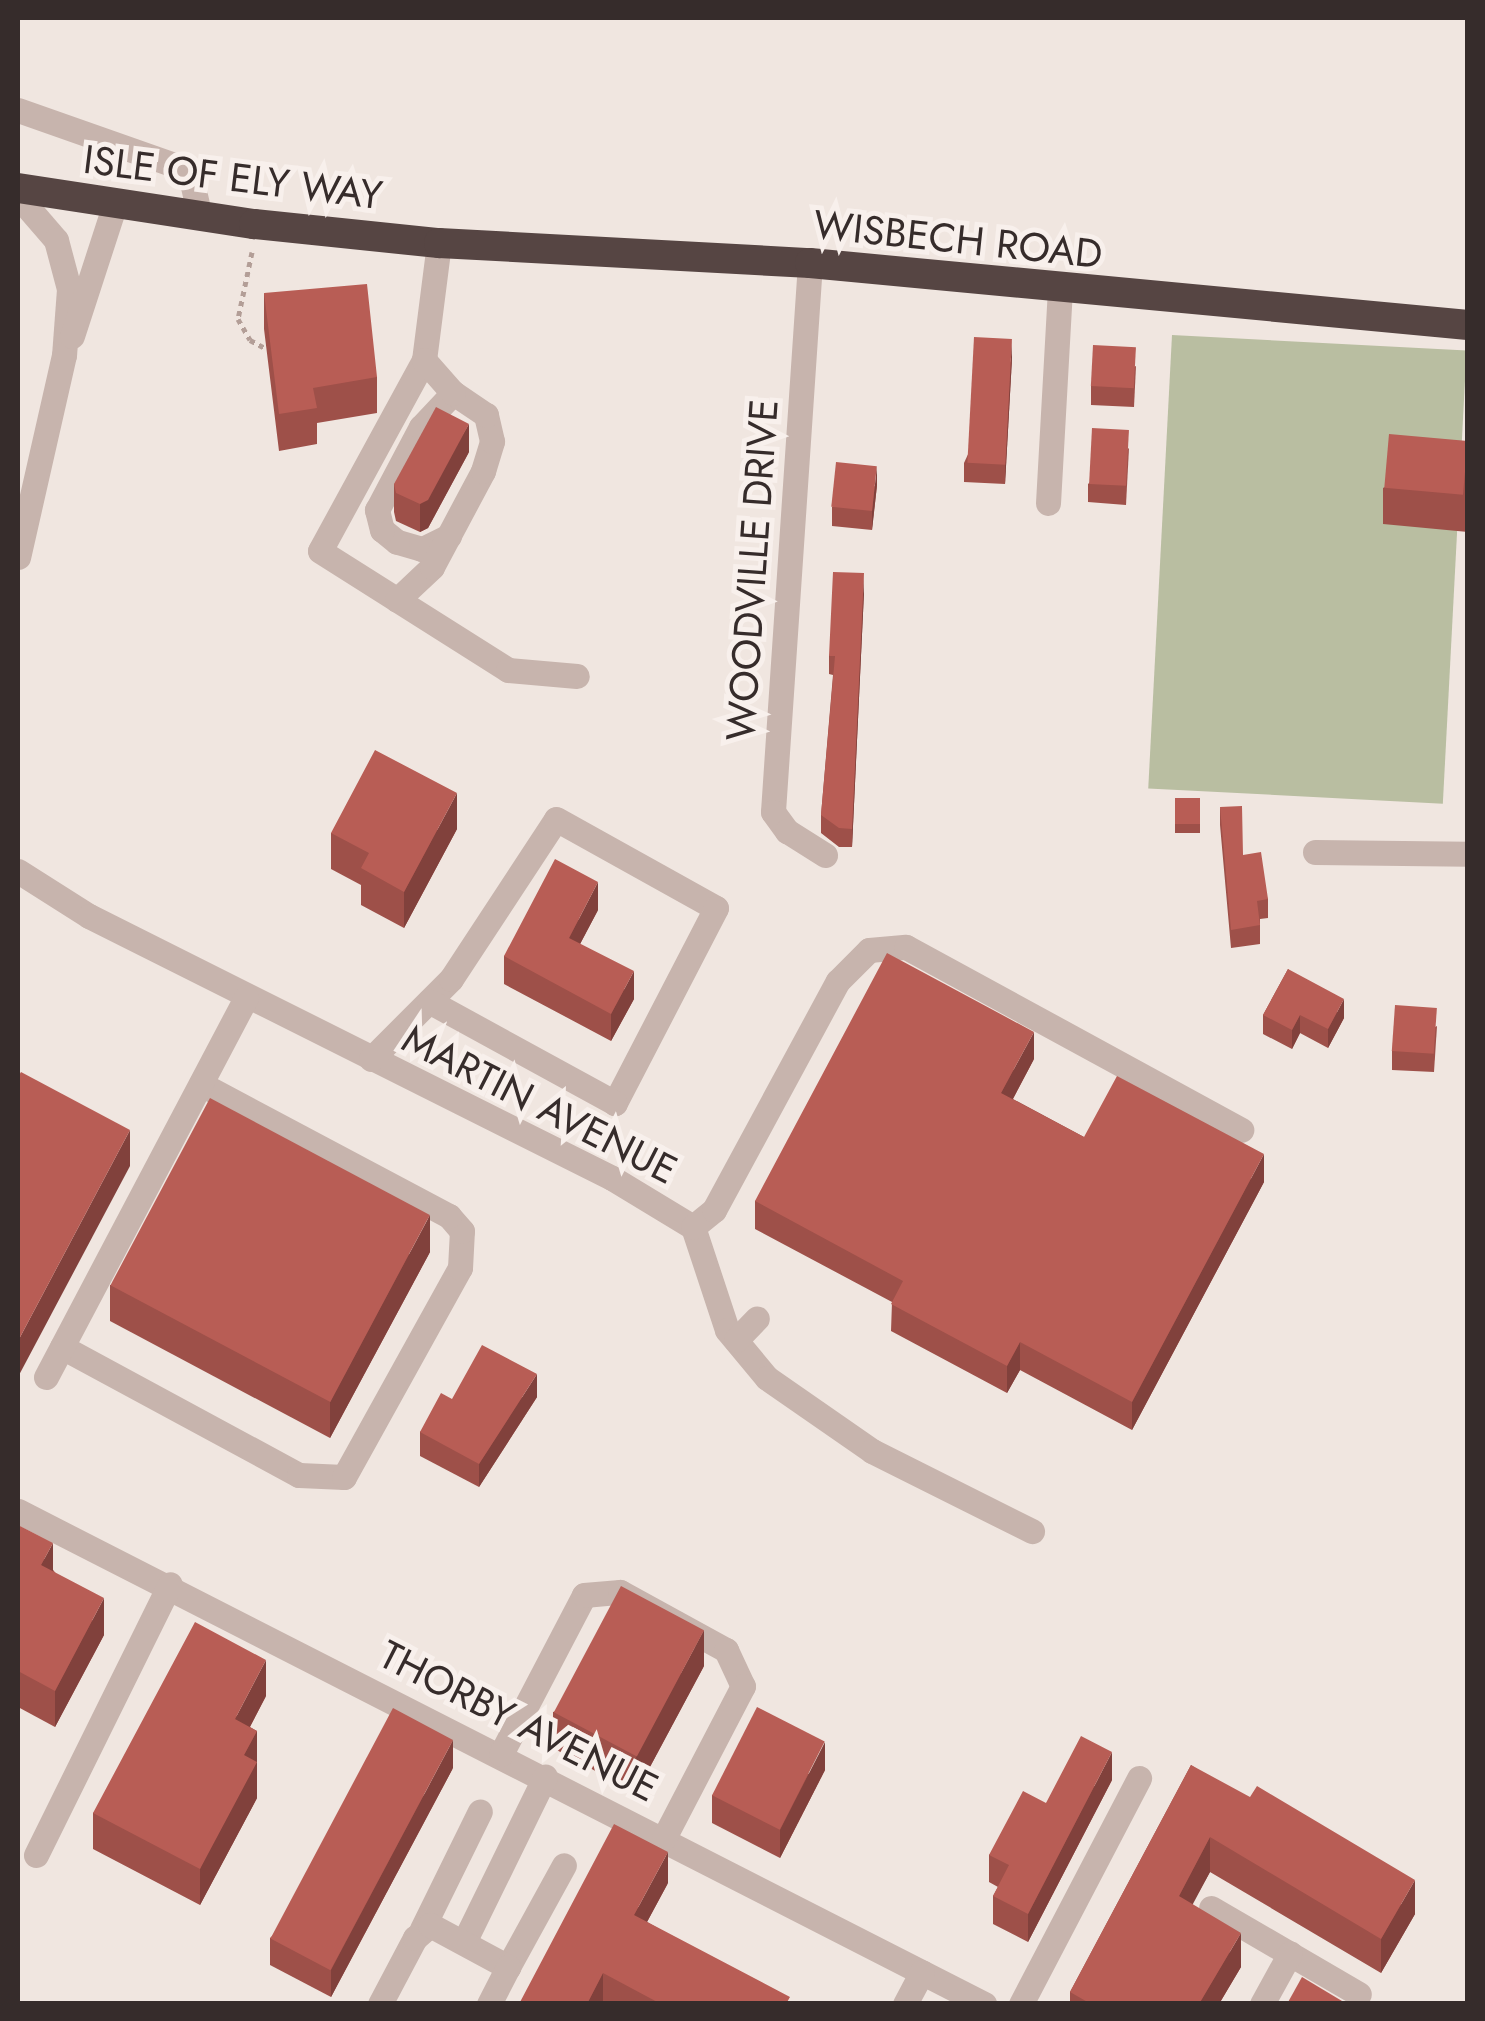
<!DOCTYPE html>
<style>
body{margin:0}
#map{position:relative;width:1485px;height:2021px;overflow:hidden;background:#f0e6e0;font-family:Jost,sans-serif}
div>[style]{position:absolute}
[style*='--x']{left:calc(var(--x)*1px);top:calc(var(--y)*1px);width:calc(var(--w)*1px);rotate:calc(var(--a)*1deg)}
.green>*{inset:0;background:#b9bea1;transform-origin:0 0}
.path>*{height:5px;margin-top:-2.5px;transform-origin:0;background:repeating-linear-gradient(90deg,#b39e97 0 5px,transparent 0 10px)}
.minor>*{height:25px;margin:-12.5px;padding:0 12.5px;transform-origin:12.5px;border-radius:12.5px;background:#c7b4ad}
.highway>*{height:30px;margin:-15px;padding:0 15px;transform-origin:15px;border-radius:15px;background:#564543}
.wall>*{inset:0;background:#9e5049;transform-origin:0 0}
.shaded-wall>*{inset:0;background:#81413c}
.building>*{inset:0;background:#b85d55;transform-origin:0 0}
span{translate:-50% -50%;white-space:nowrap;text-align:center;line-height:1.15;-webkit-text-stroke:10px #f8f0ec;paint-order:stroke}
.street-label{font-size:40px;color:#362c2b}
.frame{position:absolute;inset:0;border:20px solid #362c2b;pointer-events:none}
</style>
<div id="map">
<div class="green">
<i style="left:1172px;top:335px;width:295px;height:454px;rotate:3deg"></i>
</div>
<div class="path">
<i style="--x:252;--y:252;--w:68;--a:101.8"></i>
<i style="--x:238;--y:319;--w:24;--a:60"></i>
<i style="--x:250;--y:340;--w:19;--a:28"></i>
</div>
<div class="minor">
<i style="--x:18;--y:110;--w:165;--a:19.4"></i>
<i style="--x:174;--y:165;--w:21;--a:37"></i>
<i style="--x:191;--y:178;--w:40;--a:77"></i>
<i style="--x:18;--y:196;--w:58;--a:49.2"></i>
<i style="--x:56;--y:240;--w:51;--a:75.1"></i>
<i style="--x:69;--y:289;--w:66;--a:94.3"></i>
<i style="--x:64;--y:355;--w:207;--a:102.8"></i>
<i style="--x:439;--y:243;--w:118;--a:97.3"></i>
<i style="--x:424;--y:360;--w:217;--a:118.6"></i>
<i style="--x:320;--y:551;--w:222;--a:32.3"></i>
<i style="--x:508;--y:670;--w:69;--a:5"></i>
<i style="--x:810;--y:263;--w:550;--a:93.86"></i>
<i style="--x:773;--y:812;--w:24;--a:54"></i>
<i style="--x:787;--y:831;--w:45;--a:32.3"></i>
<i style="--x:72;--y:336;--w:139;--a:-72"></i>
<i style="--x:1048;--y:503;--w:214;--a:-86.8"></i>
<i style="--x:449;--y:536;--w:30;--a:154"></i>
<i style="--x:422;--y:549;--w:26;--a:-164"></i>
<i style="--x:397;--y:542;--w:19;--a:-141"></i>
<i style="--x:382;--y:530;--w:21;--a:-104"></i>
<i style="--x:377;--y:510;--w:94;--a:-62.1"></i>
<i style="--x:421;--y:427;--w:47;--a:-46.7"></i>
<i style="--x:397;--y:600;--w:48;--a:-43.3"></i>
<i style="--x:432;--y:567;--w:109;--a:-62"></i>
<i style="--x:483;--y:471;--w:31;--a:-73"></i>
<i style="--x:492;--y:441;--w:27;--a:-103"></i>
<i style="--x:486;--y:415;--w:40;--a:-146"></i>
<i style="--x:453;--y:393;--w:44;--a:-131.3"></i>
<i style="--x:1315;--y:852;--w:153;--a:0.7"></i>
<i style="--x:18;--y:871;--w:84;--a:32.4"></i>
<i style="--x:89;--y:916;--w:585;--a:26.61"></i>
<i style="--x:612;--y:1178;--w:95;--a:31.2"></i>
<i style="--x:693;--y:1227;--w:108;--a:71.7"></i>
<i style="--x:727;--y:1330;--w:62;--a:50.2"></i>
<i style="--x:767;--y:1378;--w:128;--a:34.8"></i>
<i style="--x:872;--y:1451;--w:179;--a:26.6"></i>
<i style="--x:371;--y:1059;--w:113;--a:-45"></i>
<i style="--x:451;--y:979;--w:191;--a:-56.7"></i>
<i style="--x:556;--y:819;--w:183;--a:29.1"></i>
<i style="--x:716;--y:908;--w:220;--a:117.4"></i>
<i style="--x:615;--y:1103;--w:212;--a:-151.3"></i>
<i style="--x:693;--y:1227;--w:27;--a:-39"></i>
<i style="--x:714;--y:1210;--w:260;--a:-61.6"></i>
<i style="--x:838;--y:981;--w:44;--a:-45"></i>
<i style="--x:869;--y:950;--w:37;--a:-5"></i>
<i style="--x:906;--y:947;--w:382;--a:28.6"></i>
<i style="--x:736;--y:1340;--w:30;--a:-46"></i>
<i style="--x:62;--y:1347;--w:269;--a:28.4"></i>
<i style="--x:299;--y:1475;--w:45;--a:2.5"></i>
<i style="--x:344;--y:1477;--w:239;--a:-61"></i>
<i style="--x:460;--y:1268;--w:37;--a:-87"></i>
<i style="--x:462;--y:1231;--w:20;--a:-131"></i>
<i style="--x:449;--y:1216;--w:281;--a:-152"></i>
<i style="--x:46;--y:1377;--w:429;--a:-62.2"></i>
<i style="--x:18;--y:1511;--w:1085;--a:27.04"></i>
<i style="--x:501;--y:1754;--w:179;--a:-62.4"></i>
<i style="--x:584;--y:1595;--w:36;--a:-5"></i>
<i style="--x:620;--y:1592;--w:121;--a:28.7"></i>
<i style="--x:726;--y:1650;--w:40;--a:65"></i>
<i style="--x:743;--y:1686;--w:171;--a:117.5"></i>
<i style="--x:36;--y:1855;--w:302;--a:-63.7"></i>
<i style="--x:1211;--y:1908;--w:171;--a:30.2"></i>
<i style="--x:422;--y:1929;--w:131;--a:-63.8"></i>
<i style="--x:465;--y:1940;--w:182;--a:-63.9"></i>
<i style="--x:508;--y:1967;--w:116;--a:-61.2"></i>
<i style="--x:380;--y:2004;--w:75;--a:-62.1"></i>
<i style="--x:415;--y:1938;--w:20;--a:-41"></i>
<i style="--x:430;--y:1925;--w:89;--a:28.3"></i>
<i style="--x:508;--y:1967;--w:42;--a:117.2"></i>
<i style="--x:905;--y:2004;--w:36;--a:-62"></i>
<i style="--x:1021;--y:2004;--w:255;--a:-62.4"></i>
<i style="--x:1262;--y:2004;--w:58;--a:-61.2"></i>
</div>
<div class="highway">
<i style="--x:18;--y:188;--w:239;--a:8.7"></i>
<i style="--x:254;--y:224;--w:186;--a:5.9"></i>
<i style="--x:439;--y:243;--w:372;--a:3.1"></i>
<i style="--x:810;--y:263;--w:661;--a:5.38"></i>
</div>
<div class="wall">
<i style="clip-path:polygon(264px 293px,377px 377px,377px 413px,317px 423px,317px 444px,279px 451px,264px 329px)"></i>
<i style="clip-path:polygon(1012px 358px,1005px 484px,964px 482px,964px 463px)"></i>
<i style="clip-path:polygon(1136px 366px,1134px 407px,1091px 405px,1091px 386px)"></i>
<i style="clip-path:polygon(1468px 441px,1468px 532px,1383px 524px,1383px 488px)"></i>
<i style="clip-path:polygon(1129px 448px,1126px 505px,1088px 502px,1088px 484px)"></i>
<i style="clip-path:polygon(469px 452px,428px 528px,420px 532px,396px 521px,394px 512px,394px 484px)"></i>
<i style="clip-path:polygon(877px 485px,872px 530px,832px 526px,832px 507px)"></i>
<i style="clip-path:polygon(864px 592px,852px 847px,839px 847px,821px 833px,821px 815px,833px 675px,829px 674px,829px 656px)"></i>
<i style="left:1200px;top:798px;width:35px;height:25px;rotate:90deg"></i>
<i style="clip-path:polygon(1220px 807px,1243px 855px,1268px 899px,1268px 918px,1260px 919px,1260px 944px,1231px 948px,1220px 825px)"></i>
<i style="clip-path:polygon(457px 829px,404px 928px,361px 905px,361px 885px,331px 869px,331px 833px)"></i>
<i style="clip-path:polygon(598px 910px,580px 944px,634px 999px,611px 1041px,504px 984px,504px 956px)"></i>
<i style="clip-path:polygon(1288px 969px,1344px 1018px,1328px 1048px,1300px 1033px,1292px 1049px,1263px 1034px,1263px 1015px)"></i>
<i style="clip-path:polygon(1437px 1026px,1434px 1072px,1392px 1070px,1392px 1051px)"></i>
<i style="clip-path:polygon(1034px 1059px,1013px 1099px,1084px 1137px,1264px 1182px,1132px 1430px,1020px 1370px,1007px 1393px,891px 1331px,892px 1302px,755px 1229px,755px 1201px)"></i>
<i style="clip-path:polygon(430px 1252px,330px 1438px,110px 1321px,110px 1285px)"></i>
<i style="clip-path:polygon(537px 1397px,479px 1487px,420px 1456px,420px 1432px,452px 1399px)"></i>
<i style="clip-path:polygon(18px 1525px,104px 1635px,55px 1727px,18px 1707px)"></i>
<i style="clip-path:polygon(704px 1666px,636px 1793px,553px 1748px,553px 1712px)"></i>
<i style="clip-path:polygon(266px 1696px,250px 1727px,257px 1731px,257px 1798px,200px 1905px,93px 1849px,93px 1813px)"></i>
<i style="clip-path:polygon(1191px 1765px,1415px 1914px,1381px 1973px,1210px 1872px,1192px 1904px,1241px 1967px,1219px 2004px,1070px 2004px,1070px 1992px)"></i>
<i style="clip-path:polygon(453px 1768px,331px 1997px,270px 1965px,270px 1938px)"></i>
<i style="clip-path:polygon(825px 1770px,780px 1858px,712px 1823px,712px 1795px)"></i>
<i style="clip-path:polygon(1112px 1780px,1028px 1942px,993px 1924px,993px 1896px,998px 1887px,989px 1882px,989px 1855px,1046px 1803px)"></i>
<i style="clip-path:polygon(668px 1883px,647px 1922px,790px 2004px,519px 2004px)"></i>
</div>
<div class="shaded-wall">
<i style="clip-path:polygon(1012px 339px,1012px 358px,1005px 484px,1005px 465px)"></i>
<i style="clip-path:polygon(469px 424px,469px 452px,428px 528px,420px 532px,420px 504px)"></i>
<i style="clip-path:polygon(877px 466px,877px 485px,872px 530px,872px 511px)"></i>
<i style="clip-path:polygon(864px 573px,864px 592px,852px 847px,852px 829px)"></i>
<i style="clip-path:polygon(457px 793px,457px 829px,404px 928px,404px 892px)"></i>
<i style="clip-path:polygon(598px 882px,598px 910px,569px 965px,569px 938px)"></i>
<i style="clip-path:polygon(634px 971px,634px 999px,611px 1041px,611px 1014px)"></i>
<i style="clip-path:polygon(1344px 999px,1344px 1018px,1328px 1048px,1328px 1029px)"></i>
<i style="clip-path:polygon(1300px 1015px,1300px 1033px,1292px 1049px,1292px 1030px)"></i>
<i style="clip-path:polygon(1034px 1032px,1034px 1059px,1001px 1121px,1001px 1093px)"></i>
<i style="clip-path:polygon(130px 1130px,130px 1166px,18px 1377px,18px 1341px)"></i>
<i style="clip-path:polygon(1264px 1154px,1264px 1182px,1132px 1430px,1132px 1402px)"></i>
<i style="clip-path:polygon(430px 1215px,430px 1252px,330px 1438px,330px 1402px)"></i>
<i style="clip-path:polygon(1020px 1342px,1020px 1370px,1007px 1393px,1007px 1366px)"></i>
<i style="clip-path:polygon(537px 1374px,537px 1397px,479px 1487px,479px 1464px)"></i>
<i style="clip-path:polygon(53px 1543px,53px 1580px,41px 1565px)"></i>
<i style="clip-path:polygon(104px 1598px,104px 1635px,55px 1727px,55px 1691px)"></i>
<i style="clip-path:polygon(704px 1630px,704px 1666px,636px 1793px,636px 1757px)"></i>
<i style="clip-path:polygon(266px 1660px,266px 1696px,235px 1755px,235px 1719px)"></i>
<i style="clip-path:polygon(257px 1731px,257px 1798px,200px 1905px,200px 1869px,244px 1755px)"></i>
<i style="clip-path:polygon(453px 1740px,453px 1768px,331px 1997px,331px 1970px)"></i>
<i style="clip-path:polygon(825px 1742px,825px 1770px,780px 1858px,780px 1830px)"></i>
<i style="clip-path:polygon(1112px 1752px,1112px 1780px,1028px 1942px,1028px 1914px)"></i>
<i style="clip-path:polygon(1210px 1837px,1210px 1872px,1179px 1930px,1179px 1896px)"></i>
<i style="clip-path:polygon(668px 1852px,668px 1883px,634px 1946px,634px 1915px)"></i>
<i style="clip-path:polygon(1415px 1880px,1415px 1914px,1381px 1973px,1381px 1939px)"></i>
<i style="clip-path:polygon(1241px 1933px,1241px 1967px,1219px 2004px,1199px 2004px)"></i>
<i style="clip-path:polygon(603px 1973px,603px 2003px,587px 2004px)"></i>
</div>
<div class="building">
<i style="clip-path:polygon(367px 284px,377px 377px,313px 388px,317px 408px,279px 414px,264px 293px)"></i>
<i style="left:974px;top:337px;width:38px;height:126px;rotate:3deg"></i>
<i style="left:1093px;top:345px;width:43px;height:41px;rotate:3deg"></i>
<i style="clip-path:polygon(436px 407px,469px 424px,428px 500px,420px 504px,396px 493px,394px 484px)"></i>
<i style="left:1092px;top:428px;width:37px;height:56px;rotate:3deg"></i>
<i style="left:1389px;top:434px;width:79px;height:54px;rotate:5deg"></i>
<i style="left:836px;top:462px;width:41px;height:45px;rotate:6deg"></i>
<i style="clip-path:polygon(833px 572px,864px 573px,852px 829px,839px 828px,821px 815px,835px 656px,829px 656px)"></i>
<i style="clip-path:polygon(375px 750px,457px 793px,404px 892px,361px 868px,369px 853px,331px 833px)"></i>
<i style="left:1200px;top:798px;width:26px;height:25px;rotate:90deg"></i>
<i style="clip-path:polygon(1242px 806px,1243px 855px,1261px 852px,1268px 899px,1257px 901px,1260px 925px,1231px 930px,1220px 807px)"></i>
<i style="clip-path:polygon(555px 859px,598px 882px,569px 938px,634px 971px,611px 1014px,504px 956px)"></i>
<i style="clip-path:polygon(887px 953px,1034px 1032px,1001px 1093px,1084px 1137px,1117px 1076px,1264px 1154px,1132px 1402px,1020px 1342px,1007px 1366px,891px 1304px,903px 1281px,755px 1201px)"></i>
<i style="clip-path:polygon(1288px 969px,1344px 999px,1328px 1029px,1300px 1015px,1292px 1030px,1263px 1015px)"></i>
<i style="left:1395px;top:1005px;width:42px;height:46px;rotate:4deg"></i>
<i style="clip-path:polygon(21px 1072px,130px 1130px,18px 1341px,18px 1077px)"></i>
<i style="left:210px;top:1098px;width:249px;height:212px;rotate:28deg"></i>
<i style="clip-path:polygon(482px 1345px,537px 1374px,479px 1464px,420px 1432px,441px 1393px,452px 1399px)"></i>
<i style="clip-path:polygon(18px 1525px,53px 1543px,41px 1565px,104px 1598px,55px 1691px,18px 1671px)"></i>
<i style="left:621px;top:1586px;width:94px;height:143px;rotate:28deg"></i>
<i style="clip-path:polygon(195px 1622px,266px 1660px,235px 1719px,257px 1731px,244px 1755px,257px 1762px,200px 1869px,93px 1813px)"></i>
<i style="left:757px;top:1707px;width:76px;height:99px;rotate:27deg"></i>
<i style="left:393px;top:1708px;width:68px;height:261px;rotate:28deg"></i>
<i style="clip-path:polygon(1081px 1736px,1112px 1752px,1028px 1914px,993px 1896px,1009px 1865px,989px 1855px,1023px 1791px,1046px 1803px)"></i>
<i style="clip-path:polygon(1191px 1765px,1250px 1797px,1257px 1786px,1415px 1880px,1381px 1939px,1210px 1837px,1179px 1896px,1241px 1933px,1199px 2004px,1091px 2004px,1070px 1992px)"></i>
<i style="clip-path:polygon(614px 1824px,668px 1852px,634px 1915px,790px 1997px,786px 2004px,661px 2004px,603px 1973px,587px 2004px,519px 2004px)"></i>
<i style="clip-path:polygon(1302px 1977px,1347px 2004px,1287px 2004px)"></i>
</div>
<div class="street-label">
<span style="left:233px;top:177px;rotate:7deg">ISLE OF ELY WAY</span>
<span style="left:958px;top:239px;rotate:6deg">WISBECH ROAD</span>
<span style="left:752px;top:570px;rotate:-86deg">WOODVILLE DRIVE</span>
<span style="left:540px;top:1104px;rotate:27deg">MARTIN AVENUE</span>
<span style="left:519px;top:1721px;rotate:27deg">THORBY AVENUE</span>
</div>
<div class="frame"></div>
</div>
